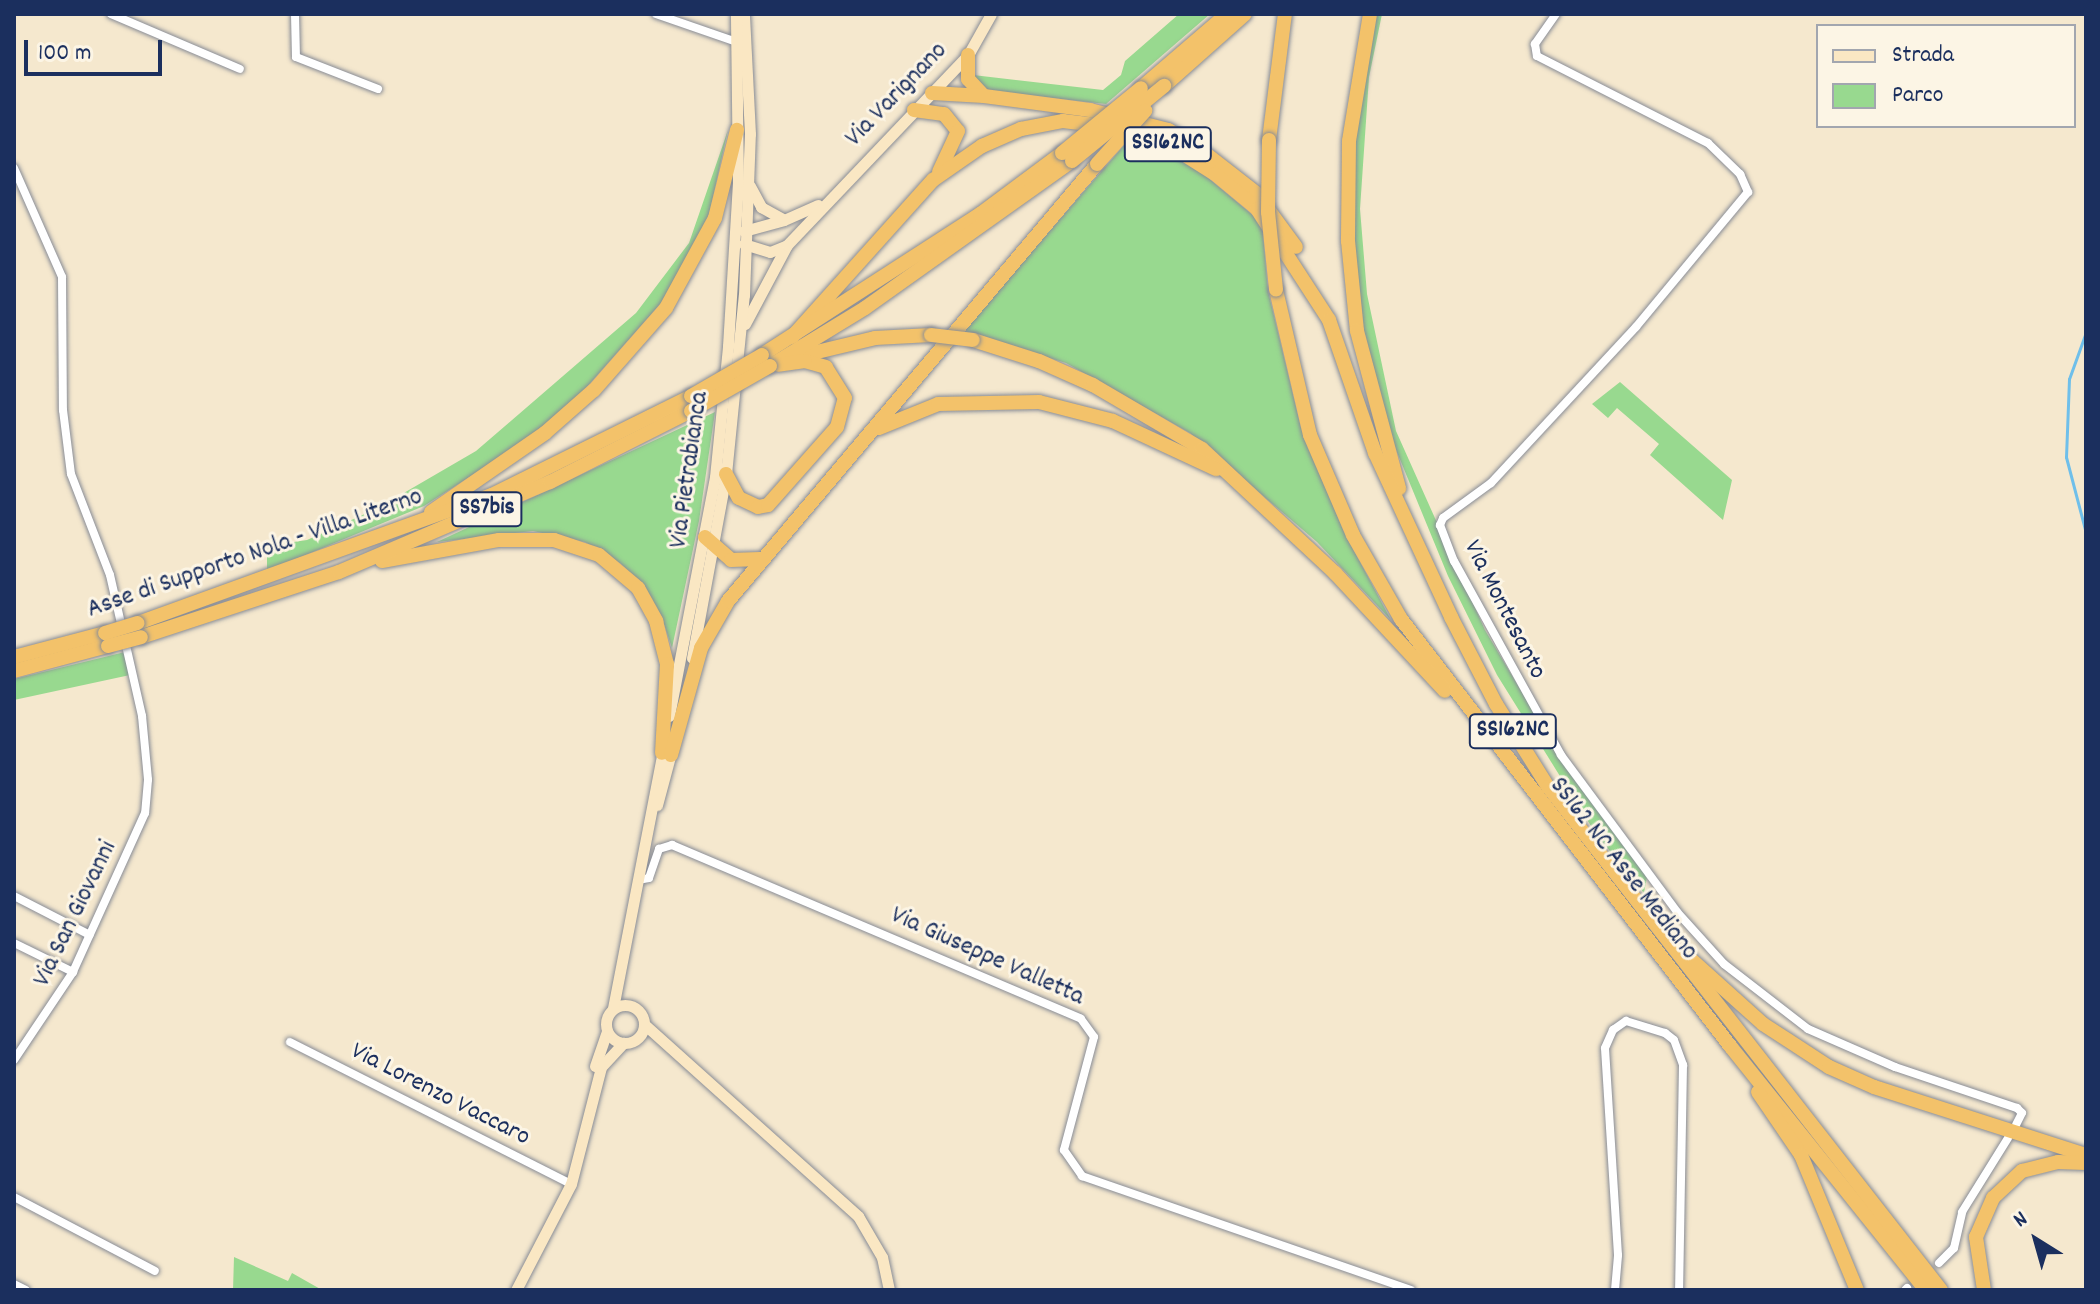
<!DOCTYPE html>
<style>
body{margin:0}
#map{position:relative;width:2100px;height:1304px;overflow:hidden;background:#f5e8ce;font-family:Dekko,sans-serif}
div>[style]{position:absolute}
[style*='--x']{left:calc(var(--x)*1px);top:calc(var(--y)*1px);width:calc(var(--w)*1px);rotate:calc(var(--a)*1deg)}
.green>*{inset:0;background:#98d98f}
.stream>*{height:3px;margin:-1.5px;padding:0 1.5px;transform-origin:1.5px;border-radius:1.5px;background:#6fbfea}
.roads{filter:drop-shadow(0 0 2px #888c96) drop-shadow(0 0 2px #888c96)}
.street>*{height:8px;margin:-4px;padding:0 4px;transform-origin:4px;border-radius:4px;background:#fff}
.secondary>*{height:11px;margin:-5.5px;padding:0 5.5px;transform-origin:5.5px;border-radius:5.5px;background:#fae7c3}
.secondary>.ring{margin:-5.5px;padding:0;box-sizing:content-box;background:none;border:11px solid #fae7c3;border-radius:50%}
.highway>*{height:14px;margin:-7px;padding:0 7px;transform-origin:7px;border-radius:7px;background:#f3c26a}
.bridges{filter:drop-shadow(0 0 2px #888c96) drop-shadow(0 0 2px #888c96)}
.highway-bridge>*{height:14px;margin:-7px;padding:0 7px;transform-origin:7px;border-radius:7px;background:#f3c26a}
span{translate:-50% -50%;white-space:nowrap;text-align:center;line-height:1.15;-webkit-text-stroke:6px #fcf5e5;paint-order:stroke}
.shield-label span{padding:2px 6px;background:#fcf5e5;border:2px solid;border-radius:6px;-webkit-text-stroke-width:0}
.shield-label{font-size:24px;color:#1b2f5e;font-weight:700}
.street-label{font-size:26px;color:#1b2f5e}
.frame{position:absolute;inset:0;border:16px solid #1b2f5e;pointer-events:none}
.legend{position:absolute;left:1816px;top:24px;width:260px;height:104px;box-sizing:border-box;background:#fcf5e5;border:2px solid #a2a6af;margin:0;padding:10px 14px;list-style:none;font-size:24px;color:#1b2f5e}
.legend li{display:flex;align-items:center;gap:16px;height:40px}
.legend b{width:40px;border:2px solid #a2a6af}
.north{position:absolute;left:1996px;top:1200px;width:80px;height:80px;-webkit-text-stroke:6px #fcf5e5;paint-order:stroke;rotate:323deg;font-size:22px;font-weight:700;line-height:32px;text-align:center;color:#1b2f5e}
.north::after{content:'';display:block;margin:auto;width:28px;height:36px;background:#1b2f5e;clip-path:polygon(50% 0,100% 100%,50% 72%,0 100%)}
.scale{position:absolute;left:24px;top:40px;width:138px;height:36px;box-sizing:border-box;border:4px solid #1b2f5e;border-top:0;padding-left:10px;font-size:24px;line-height:28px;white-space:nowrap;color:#1b2f5e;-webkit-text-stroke:6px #fcf5e5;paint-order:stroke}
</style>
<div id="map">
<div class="green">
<i style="clip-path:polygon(1179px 14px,1210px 14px,1106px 104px,988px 91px,973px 75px,1103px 90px,1121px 75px,1125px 61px)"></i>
<i style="clip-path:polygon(1373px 14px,1382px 14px,1369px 77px,1360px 209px,1367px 294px,1396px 431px,1485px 630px,1562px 760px,1647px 877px,1644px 893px,1596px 834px,1497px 675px,1448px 576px,1392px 440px,1364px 331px,1353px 232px,1355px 135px)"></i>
<i style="clip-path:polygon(728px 130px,708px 219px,663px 301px,577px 398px,529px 439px,424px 506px,267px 571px,267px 546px,307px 540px,378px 508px,476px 451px,636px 313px,689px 243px)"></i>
<i style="clip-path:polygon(1133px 135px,1183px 157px,1262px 223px,1268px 291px,1301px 428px,1344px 532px,1391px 620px,1317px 542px,1190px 433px,1066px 363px,962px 332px)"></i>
<i style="clip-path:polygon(1620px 382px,1732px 480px,1723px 520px,1650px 455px,1659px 444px,1617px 408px,1608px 418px,1592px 404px)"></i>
<i style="clip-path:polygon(715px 412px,699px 521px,672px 648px,663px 621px,641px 583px,620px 563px,585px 542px,533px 531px,437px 542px)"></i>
<i style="clip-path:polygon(125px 652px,130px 675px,14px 700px,14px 679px)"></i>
<i style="clip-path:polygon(234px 1257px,288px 1281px,292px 1273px,322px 1290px,233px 1290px)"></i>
</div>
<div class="stream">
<i style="--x:2086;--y:332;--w:50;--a:109.9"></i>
<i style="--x:2069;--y:379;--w:78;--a:92.2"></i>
<i style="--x:2066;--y:457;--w:79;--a:75.3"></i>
</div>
<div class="roads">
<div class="street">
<i style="--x:111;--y:14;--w:140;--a:23.1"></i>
<i style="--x:295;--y:14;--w:43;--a:88.7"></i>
<i style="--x:296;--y:57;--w:88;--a:21.3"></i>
<i style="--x:656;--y:14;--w:86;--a:19.1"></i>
<i style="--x:1556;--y:14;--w:37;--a:125"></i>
<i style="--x:1535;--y:44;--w:12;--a:81"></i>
<i style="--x:1537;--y:56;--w:192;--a:27"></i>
<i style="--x:1708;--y:143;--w:45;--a:44.1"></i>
<i style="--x:1740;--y:174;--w:20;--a:66"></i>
<i style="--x:1748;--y:192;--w:175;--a:129.7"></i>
<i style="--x:1636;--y:327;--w:213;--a:132.9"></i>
<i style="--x:1491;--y:483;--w:59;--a:143.9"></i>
<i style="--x:1443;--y:518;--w:8;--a:113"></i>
<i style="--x:1440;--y:525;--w:39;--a:69"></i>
<i style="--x:1454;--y:561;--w:222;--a:61.1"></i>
<i style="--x:1561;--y:755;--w:195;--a:53.5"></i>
<i style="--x:1677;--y:912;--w:70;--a:47.9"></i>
<i style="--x:1724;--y:964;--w:106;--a:37.7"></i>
<i style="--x:1808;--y:1029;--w:95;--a:23.6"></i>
<i style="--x:1895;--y:1067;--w:129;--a:18.6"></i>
<i style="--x:2017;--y:1108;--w:7;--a:45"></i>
<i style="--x:2022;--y:1113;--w:13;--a:117"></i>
<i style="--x:14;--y:168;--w:119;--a:66.2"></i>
<i style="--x:62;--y:277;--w:133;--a:89.6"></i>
<i style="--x:63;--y:410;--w:64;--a:82.9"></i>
<i style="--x:71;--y:474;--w:108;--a:68.9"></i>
<i style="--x:110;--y:575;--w:145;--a:77.2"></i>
<i style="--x:142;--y:716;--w:64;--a:84.6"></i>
<i style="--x:148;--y:780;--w:33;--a:95"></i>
<i style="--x:145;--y:813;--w:175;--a:114.4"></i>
<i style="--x:73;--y:972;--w:106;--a:123.8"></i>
<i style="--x:638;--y:880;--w:11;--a:-10"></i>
<i style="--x:649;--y:878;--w:31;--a:-71"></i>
<i style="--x:659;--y:849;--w:14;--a:-17"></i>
<i style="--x:672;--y:845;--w:444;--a:23"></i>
<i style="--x:1081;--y:1019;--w:22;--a:54"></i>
<i style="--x:1094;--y:1037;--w:117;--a:104.9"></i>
<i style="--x:1064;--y:1150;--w:32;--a:55"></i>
<i style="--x:1082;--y:1176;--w:348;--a:19.1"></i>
<i style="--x:14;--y:896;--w:85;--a:27.2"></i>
<i style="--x:14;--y:943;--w:66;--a:26.2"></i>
<i style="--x:290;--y:1042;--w:315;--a:26.8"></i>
<i style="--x:14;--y:1197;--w:159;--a:27.7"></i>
<i style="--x:1939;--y:1263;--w:21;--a:-45"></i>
<i style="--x:1954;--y:1248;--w:37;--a:-77"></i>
<i style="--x:1962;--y:1212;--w:87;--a:-58.1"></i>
<i style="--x:14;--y:1284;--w:13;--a:27"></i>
<i style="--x:1615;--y:1290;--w:35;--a:-85"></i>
<i style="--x:1618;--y:1255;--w:207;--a:-93.6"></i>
<i style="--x:1605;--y:1048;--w:20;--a:-66"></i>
<i style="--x:1613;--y:1030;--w:16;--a:-35"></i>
<i style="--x:1626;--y:1021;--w:41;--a:17.1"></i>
<i style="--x:1665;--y:1033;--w:11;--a:38"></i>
<i style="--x:1674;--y:1040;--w:27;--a:70"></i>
<i style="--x:1683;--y:1065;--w:225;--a:91"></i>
<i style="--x:1905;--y:1290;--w:3;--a:-45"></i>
</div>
<div class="secondary">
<i style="--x:750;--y:186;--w:24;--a:62"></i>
<i style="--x:761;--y:207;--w:26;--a:29"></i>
<i style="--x:784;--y:220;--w:37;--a:-24"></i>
<i style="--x:744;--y:231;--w:41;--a:-15.4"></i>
<i style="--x:744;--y:244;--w:27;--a:17"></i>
<i style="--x:770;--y:252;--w:18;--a:-22"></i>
<i style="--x:745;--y:324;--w:89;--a:-62"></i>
<i style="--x:787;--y:245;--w:262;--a:-46.4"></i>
<i style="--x:968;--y:55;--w:47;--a:-60.7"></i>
<i style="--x:692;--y:658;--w:187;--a:-79.5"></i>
<i style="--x:726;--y:474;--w:180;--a:-84.3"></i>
<i style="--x:744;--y:295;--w:161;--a:-87.9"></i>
<i style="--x:750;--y:134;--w:120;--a:-92.9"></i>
<i style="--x:669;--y:716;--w:243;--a:-79.1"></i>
<i style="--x:715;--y:477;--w:132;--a:-84.3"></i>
<i style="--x:728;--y:346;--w:164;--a:-86.5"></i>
<i style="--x:738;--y:182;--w:168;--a:-90.7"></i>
<i style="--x:657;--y:805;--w:58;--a:-75"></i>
<i class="ring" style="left:606px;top:1005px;width:27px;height:27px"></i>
<i style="--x:613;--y:1008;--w:268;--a:-79"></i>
<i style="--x:644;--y:1024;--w:288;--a:41.9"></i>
<i style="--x:858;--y:1216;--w:48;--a:59.7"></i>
<i style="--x:882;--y:1257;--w:34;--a:78"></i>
<i style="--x:595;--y:1066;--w:36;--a:-71"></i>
<i style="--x:516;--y:1290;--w:119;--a:-62.6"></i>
<i style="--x:571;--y:1184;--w:121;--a:-75.6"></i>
<i style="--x:601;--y:1067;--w:33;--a:-47"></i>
</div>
<div class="highway">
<i style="--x:1370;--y:14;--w:129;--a:99.4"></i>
<i style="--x:1349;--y:141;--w:100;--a:90.6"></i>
<i style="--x:1348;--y:241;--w:90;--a:84.3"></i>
<i style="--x:1357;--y:331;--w:163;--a:75"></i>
<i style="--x:968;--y:55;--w:24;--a:90"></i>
<i style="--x:968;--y:79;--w:23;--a:47"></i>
<i style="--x:984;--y:96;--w:107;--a:7.5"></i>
<i style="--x:1090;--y:110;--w:81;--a:14.4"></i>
<i style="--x:1168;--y:130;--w:27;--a:28"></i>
<i style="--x:1192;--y:143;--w:81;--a:38"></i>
<i style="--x:1256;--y:193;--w:67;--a:53.5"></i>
<i style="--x:1164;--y:86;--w:108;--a:-41.6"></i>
<i style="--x:1141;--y:88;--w:113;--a:-40.7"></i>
<i style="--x:932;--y:93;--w:52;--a:3.3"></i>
<i style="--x:914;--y:110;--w:30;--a:8"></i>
<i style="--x:944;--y:114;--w:22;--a:51"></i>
<i style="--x:958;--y:131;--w:45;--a:114.9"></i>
<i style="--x:1269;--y:140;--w:127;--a:-82.8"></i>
<i style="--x:1276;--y:290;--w:149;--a:76.8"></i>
<i style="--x:1310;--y:435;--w:109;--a:66.7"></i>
<i style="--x:1353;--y:535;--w:97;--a:60.3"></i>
<i style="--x:1401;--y:619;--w:540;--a:52.37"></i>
<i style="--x:1731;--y:1047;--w:312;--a:51.3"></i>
<i style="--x:792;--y:337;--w:211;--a:-48.1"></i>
<i style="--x:933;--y:180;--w:60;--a:-34.8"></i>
<i style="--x:982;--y:146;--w:43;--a:-23.6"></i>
<i style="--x:1021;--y:129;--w:43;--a:-10.8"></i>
<i style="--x:1063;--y:121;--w:58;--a:6.9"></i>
<i style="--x:1121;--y:128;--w:47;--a:18.4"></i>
<i style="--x:1166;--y:143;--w:58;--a:32.3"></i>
<i style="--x:1215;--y:174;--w:55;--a:39.8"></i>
<i style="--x:1257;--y:209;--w:132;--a:57"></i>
<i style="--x:1329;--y:320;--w:141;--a:70.9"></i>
<i style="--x:1375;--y:453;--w:181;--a:65.1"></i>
<i style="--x:1451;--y:617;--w:98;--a:62.7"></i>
<i style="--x:1496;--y:704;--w:98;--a:57.9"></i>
<i style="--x:1548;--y:787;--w:638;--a:52"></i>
<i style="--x:973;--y:340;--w:69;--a:17.7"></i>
<i style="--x:1039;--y:361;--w:59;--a:24"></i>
<i style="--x:1093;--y:385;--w:126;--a:30.4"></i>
<i style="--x:1202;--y:449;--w:182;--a:43"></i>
<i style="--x:1335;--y:573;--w:161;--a:47"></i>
<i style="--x:762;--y:355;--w:260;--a:-32.9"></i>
<i style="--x:980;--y:214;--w:102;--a:-36.6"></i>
<i style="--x:796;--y:357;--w:81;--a:-13.5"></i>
<i style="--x:875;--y:338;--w:56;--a:-3.1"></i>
<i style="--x:770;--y:366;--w:111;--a:-31.4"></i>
<i style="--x:865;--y:308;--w:254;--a:-35.4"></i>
<i style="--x:879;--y:428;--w:64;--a:-22.1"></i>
<i style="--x:938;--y:404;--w:101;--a:-1.1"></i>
<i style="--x:1039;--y:402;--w:76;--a:14.4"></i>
<i style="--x:1113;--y:421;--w:114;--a:25"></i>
<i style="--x:726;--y:474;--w:27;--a:62"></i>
<i style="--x:739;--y:498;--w:21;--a:25"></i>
<i style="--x:758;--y:507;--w:10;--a:-11"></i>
<i style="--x:768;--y:505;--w:104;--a:-48.5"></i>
<i style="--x:837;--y:427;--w:30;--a:-75"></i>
<i style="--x:845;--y:398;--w:36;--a:-122"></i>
<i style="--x:826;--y:367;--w:22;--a:-164"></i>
<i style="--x:805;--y:361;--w:27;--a:172"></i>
<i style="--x:431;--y:512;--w:139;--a:-34.7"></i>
<i style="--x:545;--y:433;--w:65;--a:-41.3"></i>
<i style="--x:594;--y:390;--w:109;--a:-48.7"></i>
<i style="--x:666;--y:308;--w:102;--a:-61.4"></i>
<i style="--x:715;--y:218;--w:91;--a:-76"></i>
<i style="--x:705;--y:537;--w:35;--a:41"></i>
<i style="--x:731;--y:560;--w:29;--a:-2"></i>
<i style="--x:382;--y:561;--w:119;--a:-10.2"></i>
<i style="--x:499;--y:540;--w:55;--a:0"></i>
<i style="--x:554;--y:540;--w:47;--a:18.4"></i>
<i style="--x:599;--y:555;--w:51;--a:40.2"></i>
<i style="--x:638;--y:588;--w:38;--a:61"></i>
<i style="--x:656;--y:621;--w:44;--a:75.7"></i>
<i style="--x:667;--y:664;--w:89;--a:93.2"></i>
<i style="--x:138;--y:623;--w:376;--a:-19.9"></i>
<i style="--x:492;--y:495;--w:222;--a:-26.4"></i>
<i style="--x:141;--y:637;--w:208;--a:-18.2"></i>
<i style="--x:339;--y:572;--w:229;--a:-23.1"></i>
<i style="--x:550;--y:482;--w:158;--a:-26.7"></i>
<i style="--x:14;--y:657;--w:94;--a:-14.8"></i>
<i style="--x:14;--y:671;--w:97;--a:-14.9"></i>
<i style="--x:671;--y:755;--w:111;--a:-74.3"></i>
<i style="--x:701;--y:648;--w:54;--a:-60.1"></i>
<i style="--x:728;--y:601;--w:572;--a:-49.82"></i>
<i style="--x:1685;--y:954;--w:105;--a:41.9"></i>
<i style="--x:1763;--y:1024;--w:79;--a:33.1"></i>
<i style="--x:1829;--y:1067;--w:49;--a:24"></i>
<i style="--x:1874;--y:1087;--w:223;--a:17.8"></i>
<i style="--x:1758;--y:1092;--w:76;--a:55.7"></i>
<i style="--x:1801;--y:1155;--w:146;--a:67.5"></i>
<i style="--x:1984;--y:1290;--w:54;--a:-98.6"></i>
<i style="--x:1976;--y:1237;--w:43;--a:-66.4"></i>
<i style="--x:1993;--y:1198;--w:40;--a:-43"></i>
<i style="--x:2022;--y:1171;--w:37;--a:-14"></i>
<i style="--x:2058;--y:1162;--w:28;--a:2"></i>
</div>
</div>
<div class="bridges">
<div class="highway-bridge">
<i style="--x:1269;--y:140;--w:72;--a:90.8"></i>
<i style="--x:1268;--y:212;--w:78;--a:84.1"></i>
<i style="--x:1062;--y:153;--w:102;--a:-39.4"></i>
<i style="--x:1072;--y:161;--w:119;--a:-39.2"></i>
<i style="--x:1097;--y:164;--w:72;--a:-47.8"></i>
<i style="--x:931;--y:335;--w:42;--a:6.8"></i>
<i style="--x:691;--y:396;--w:82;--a:-30"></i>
<i style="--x:691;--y:411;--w:91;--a:-29.7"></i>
<i style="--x:105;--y:633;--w:34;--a:-17"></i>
<i style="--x:108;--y:646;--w:34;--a:-15"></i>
</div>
</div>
<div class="shield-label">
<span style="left:1168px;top:144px">SS162NC</span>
<span style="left:487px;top:509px">SS7bis</span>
<span style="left:1513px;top:731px">SS162NC</span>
</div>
<div class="street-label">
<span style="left:897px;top:95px;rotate:-46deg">Via Varignano</span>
<span style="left:690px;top:470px;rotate:-82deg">Via Pietrabianca</span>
<span style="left:255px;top:554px;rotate:-19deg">Asse di Supporto Nola - Villa Literno</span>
<span style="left:1504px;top:610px;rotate:63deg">Via Montesanto</span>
<span style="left:1623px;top:869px;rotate:52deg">SS162 NC Asse Mediano</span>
<span style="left:76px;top:914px;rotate:-64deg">Via San Giovanni</span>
<span style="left:987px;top:957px;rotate:24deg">Via Giuseppe Valletta</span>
<span style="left:440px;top:1095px;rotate:27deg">Via Lorenzo Vaccaro</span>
</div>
<div class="frame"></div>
<ul class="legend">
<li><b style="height:10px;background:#fae7c3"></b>Strada</li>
<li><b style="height:22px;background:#98d98f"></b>Parco</li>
</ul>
<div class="north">N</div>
<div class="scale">100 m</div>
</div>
